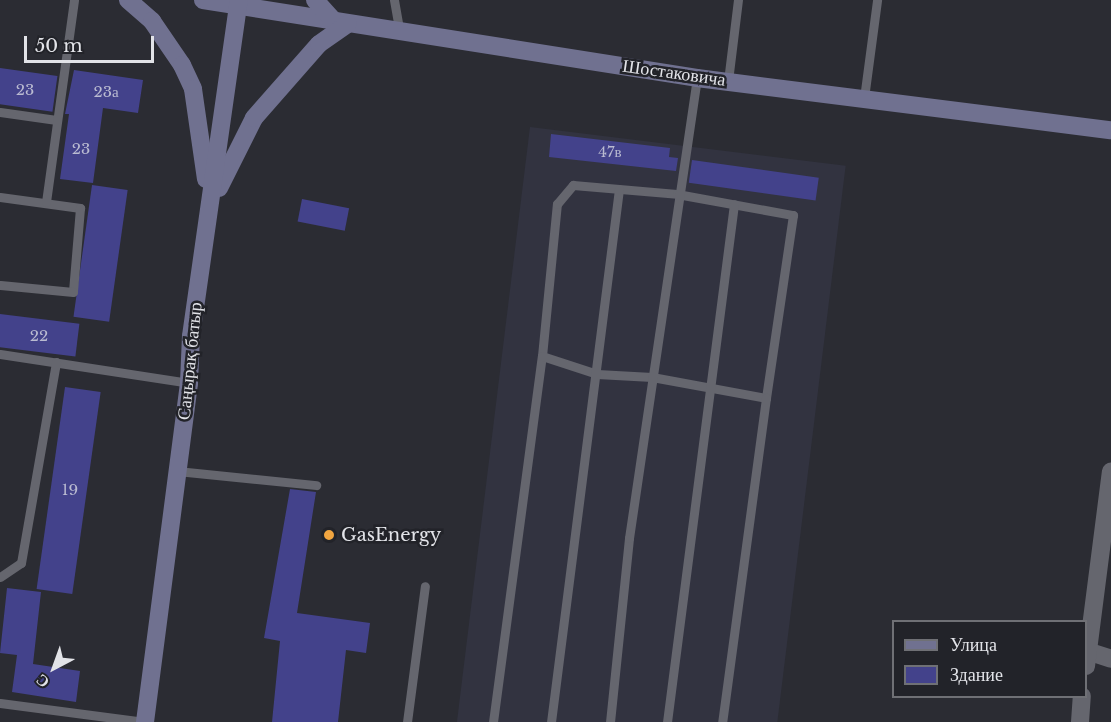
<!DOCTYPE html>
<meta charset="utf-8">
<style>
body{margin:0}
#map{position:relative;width:1111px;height:722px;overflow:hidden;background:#2b2c33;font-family:"Libre Baskerville",serif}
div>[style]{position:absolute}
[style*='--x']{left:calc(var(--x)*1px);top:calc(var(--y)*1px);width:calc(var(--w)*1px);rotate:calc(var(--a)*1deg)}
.built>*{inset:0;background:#323340;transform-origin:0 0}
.building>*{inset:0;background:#43428b;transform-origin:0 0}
.lane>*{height:9px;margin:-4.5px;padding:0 4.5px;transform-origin:4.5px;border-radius:4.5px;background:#65666e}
.street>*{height:18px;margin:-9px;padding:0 9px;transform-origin:9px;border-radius:9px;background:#65666e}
.secondary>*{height:18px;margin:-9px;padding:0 9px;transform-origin:9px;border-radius:9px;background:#707190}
.dots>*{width:16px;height:16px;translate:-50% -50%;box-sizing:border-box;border:3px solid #222329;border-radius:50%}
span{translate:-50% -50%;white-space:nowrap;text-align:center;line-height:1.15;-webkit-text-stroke:5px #222329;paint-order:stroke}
.number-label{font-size:15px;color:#babbd1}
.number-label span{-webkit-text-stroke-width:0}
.street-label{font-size:18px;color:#e2e3e8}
.poi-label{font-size:18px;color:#e2e3e8}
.left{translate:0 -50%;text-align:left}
.legend{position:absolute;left:892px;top:620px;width:195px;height:78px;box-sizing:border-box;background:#222329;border:2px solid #6f7075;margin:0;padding:8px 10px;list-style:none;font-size:18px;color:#e2e3e8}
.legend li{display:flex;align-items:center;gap:12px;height:30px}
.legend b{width:30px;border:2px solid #6f7075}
.north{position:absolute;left:24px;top:638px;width:60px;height:60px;-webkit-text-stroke:4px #222329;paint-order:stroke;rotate:221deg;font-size:16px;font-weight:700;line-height:24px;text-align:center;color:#e2e3e8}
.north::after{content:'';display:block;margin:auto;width:21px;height:27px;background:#e2e3e8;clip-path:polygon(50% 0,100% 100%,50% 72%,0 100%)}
.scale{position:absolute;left:24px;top:36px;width:130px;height:27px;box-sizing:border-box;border:3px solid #e2e3e8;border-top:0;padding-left:8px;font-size:18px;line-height:21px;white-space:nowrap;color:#e2e3e8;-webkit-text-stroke:4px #222329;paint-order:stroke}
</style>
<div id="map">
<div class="built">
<i style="left:530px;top:127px;width:318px;height:602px;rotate:7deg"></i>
</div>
<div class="building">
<i style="left:0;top:68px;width:58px;height:36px;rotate:8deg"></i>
<i style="clip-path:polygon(74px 70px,143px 80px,138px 113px,103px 108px,93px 183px,60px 179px,69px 114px,65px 114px)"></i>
<i style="clip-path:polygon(551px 134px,670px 148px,669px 157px,678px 158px,676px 171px,549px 157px)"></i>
<i style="left:692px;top:160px;width:128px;height:23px;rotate:8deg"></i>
<i style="left:92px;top:185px;width:36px;height:133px;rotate:8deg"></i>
<i style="left:302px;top:199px;width:48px;height:23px;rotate:11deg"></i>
<i style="left:0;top:314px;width:80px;height:33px;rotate:7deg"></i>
<i style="left:65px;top:387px;width:36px;height:204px;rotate:8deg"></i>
<i style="clip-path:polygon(290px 489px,316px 492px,297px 613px,370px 623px,366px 653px,346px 650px,338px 722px,272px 722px,280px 641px,264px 638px)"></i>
<i style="clip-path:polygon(7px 588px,41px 592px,33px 664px,80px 671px,76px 702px,12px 692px,17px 655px,0 653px)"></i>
</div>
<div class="lane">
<i style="--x:394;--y:0;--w:35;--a:80"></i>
<i style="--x:728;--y:81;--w:82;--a:-83"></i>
<i style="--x:864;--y:98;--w:99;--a:-82.4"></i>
<i style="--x:0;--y:112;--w:57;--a:8.1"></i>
<i style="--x:0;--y:197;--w:81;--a:7.8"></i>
<i style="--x:80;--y:208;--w:84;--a:94.8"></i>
<i style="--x:73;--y:292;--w:73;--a:-174.5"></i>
<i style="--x:46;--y:202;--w:204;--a:-82.1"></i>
<i style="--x:0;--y:354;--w:191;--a:8.7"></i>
<i style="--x:542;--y:356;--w:153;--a:-84.4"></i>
<i style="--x:557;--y:204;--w:25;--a:-50"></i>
<i style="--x:573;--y:185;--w:104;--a:4.9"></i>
<i style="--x:677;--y:194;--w:118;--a:10.3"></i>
<i style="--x:793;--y:215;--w:185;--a:98.4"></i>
<i style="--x:177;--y:471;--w:140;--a:5.8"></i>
<i style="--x:0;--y:577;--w:25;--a:-34"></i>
<i style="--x:21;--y:563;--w:204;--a:-80.1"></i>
<i style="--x:0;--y:703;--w:146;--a:7.5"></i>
<i style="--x:407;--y:722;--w:137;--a:-82.5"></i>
<i style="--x:493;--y:722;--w:369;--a:-82.4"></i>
<i style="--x:542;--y:356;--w:58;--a:18.1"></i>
<i style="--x:597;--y:374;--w:55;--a:3.1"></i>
<i style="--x:652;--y:377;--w:116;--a:10.4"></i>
<i style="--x:766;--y:398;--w:327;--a:97.7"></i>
<i style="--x:551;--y:722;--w:537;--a:-82.73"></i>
<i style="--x:610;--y:722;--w:185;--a:-84.1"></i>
<i style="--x:629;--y:538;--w:465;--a:-81.6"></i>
<i style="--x:667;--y:722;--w:522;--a:-82.63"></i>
</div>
<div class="street">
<i style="--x:1087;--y:651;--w:25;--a:18"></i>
<i style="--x:1086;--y:666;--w:196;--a:-82.7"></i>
<i style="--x:1080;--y:722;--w:26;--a:-86"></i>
</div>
<div class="secondary">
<i style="--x:128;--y:0;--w:32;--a:41"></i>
<i style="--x:152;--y:21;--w:53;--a:55.7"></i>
<i style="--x:182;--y:65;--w:26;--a:65"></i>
<i style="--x:193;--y:89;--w:91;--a:81.8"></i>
<i style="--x:203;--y:0;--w:500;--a:8.97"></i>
<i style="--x:697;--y:78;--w:417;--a:7.2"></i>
<i style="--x:315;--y:0;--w:28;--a:48"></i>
<i style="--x:219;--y:188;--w:78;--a:-63.4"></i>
<i style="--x:254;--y:118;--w:98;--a:-48.7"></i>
<i style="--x:319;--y:44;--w:35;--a:-35"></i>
<i style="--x:145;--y:722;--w:342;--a:-82.6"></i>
<i style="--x:189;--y:383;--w:47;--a:-87.6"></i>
<i style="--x:191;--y:336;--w:339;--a:-81.9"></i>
</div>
<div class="dots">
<i style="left:329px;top:535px;background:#f1a540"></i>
</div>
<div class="number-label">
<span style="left:25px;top:90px">23</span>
<span style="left:106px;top:92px">23а</span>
<span style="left:81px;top:149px">23</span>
<span style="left:610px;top:152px">47в</span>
<span style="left:39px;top:336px">22</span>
<span style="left:70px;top:490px">19</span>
</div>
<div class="street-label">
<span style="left:674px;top:73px;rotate:8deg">Шостаковича</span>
<span style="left:190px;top:361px;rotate:-84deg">Саңырақ батыр</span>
</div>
<div class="poi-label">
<span class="left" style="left:341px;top:535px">GasEnergy</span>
</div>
<ul class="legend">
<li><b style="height:8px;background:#707190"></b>Улица</li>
<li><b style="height:16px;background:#43428b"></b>Здание</li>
</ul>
<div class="north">С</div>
<div class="scale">50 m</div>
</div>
